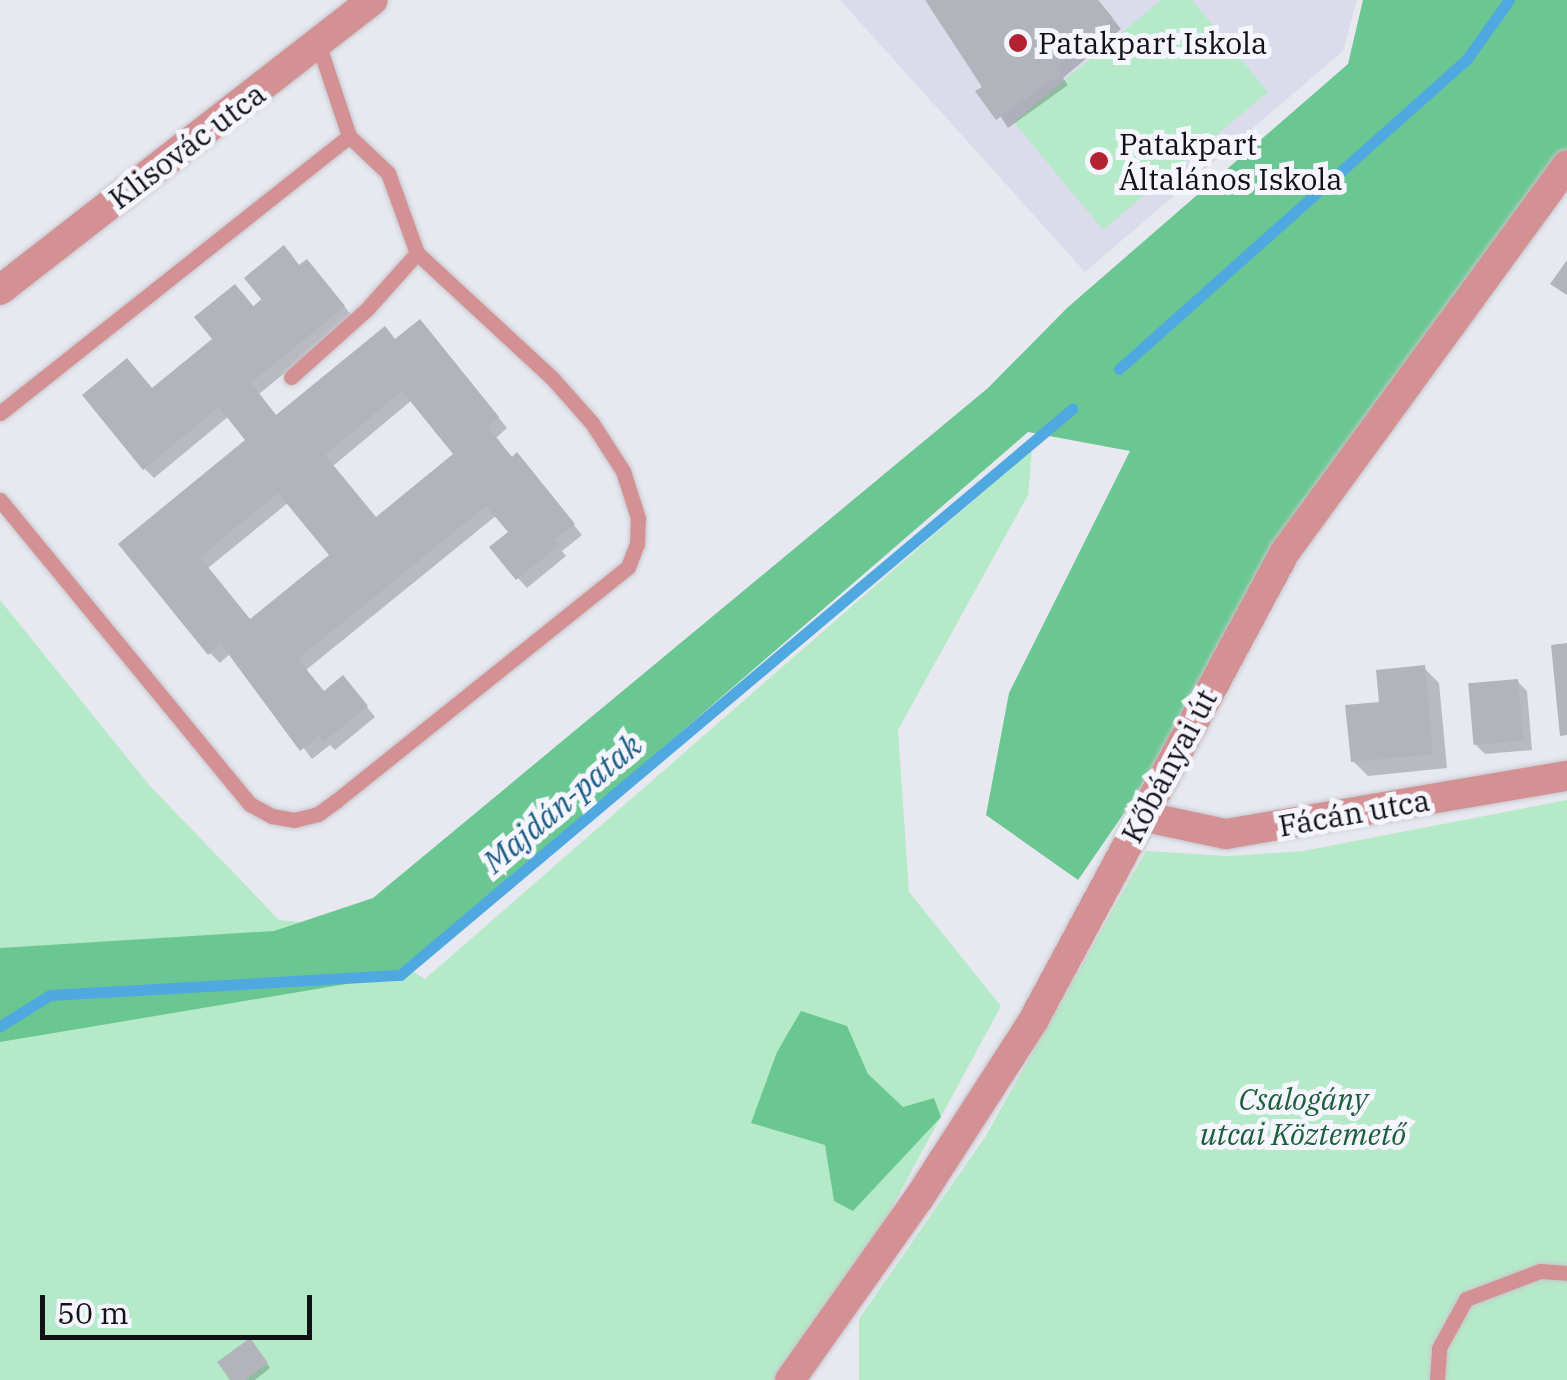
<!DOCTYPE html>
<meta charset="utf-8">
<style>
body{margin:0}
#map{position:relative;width:1567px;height:1380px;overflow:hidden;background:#e8e8f0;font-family:"IBM Plex Serif",serif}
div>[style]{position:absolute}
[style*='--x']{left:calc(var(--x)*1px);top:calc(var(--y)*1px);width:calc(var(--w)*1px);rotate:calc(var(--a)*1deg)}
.built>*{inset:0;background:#dbdbeb}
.green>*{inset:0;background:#b5eac8}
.forest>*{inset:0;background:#6bc792}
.shadow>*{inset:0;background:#0003}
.stream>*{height:11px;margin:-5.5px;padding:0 5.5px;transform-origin:5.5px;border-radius:5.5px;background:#50a8e0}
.building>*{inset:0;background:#b3b3bb;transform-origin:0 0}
.roads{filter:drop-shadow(0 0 2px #c6c6cd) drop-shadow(0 0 2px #c6c6cd)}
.service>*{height:15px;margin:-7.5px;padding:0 7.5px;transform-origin:7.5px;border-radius:7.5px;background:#d39193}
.minor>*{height:30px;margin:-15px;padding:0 15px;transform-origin:15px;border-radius:15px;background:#d39193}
.dots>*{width:28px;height:28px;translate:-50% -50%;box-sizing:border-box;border:5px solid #f5f5fe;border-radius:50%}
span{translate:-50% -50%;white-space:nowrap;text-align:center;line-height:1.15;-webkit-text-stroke:10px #f5f5fe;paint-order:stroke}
.poi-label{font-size:30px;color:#121215}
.left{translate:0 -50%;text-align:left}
.street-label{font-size:30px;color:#121215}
.park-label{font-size:30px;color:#1a5e3b;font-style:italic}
.water-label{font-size:32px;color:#1d5e84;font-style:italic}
.scale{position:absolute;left:40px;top:1295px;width:272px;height:45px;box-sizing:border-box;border:5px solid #121215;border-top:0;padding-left:12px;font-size:30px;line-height:35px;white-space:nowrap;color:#121215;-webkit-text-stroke:8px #f5f5fe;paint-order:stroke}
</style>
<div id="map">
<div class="built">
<i style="clip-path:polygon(840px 0,1357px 0,1343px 51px,1085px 272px)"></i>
</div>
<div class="green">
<i style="clip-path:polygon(1161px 0,1192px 0,1268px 92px,1103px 230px,1014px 122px)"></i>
<i style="clip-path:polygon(1032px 449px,1028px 495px,898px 730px,909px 892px,1001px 1006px,885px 1220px,779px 1380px,0 1380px,0 600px,150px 786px,279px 920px,340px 926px,425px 979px)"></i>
<i style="clip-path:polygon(1567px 800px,1567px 1380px,859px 1380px,859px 1319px,985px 1137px,1146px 851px,1227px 856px,1303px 851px)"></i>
</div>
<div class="forest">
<i style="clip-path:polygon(1363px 0,1567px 0,1567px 165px,1285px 552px,1129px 806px,1078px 880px,986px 815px,1009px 693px,1130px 451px,1028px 432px,400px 975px,0 1042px,0 948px,274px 931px,373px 898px,988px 388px,1067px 308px,1348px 64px)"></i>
<i style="clip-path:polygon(801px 1011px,847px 1026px,868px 1074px,903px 1107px,934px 1098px,941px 1117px,853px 1211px,834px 1201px,825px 1145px,751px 1123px,777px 1052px)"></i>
</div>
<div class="shadow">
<i style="clip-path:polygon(928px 0,1098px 0,1121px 29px,1063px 78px,1068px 85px,1008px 128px)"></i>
<i style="clip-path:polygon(evenodd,300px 267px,316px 272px,353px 317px,259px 394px,277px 417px,396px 341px,430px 332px,507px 428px,496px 438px,513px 459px,526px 466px,582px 535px,562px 551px,566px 556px,527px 588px,518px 578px,511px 532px,497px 515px,306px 670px,325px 693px,352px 688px,375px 717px,335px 750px,330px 745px,312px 759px,231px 653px,220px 663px,210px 653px,122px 544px,249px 441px,229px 416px,154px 478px,144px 468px,152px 391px,300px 267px,412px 400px,456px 454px,377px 519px,333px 466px,412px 400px,300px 267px,289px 502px,332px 556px,251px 622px,208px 568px,289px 502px)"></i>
<i style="clip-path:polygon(1424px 668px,1439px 683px,1447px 768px,1368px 776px,1353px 761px,1381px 704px)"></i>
<i style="clip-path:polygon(1518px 682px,1527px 691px,1532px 750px,1485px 754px,1475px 744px)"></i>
<i style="clip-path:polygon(254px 1346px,270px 1368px,255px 1380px,234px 1380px)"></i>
</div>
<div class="stream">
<i style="--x:1119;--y:369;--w:466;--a:-41.7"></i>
<i style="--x:1467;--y:59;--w:72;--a:-54.6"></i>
<i style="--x:0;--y:1026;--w:59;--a:-31.8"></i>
<i style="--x:50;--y:995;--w:351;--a:-3.3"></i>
<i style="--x:400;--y:975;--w:879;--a:-40.11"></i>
</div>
<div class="building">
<i style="clip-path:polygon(925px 0,1098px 0,1113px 18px,1055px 67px,1061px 74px,996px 120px,975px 91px,982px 87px)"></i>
<i style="clip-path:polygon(evenodd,284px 245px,299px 265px,307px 259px,345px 306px,251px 383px,276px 415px,385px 326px,395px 339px,420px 319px,499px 417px,488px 427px,512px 457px,517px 452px,575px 524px,554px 540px,559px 545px,516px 580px,489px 547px,508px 532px,486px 506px,298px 659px,324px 691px,343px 675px,368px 706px,323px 742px,319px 736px,300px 751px,221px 644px,208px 655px,118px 544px,245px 440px,219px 407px,143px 470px,82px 395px,127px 358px,152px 388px,212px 339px,194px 317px,235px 284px,254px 307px,262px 300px,244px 278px,284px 245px,402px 391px,453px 454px,376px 517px,325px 455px,402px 391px,284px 245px,278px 493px,329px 555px,250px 619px,200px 557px,278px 493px)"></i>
<i style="clip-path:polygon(1567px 260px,1567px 295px,1550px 284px)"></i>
<i style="clip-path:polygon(1567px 643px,1567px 735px,1560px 736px,1551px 645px)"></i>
<i style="clip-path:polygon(1425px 665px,1433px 754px,1351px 762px,1345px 705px,1379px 702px,1376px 670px)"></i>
<i style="left:1518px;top:679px;width:62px;height:50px;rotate:85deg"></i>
<i style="clip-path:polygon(250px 1338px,268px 1363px,245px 1380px,230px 1380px,217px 1362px)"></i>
</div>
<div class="roads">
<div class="service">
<i style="--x:291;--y:377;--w:102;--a:-41.8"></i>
<i style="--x:367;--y:309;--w:75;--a:-48.2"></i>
<i style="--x:0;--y:413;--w:446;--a:-38.4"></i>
<i style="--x:0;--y:500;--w:394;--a:50.6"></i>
<i style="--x:250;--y:804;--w:25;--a:29"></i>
<i style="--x:272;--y:816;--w:22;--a:10"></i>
<i style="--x:294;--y:820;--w:25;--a:-14"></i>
<i style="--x:318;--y:814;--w:22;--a:-36"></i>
<i style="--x:336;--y:801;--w:374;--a:-38.7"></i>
<i style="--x:628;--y:567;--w:25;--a:-69"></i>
<i style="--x:637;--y:544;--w:26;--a:-88"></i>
<i style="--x:638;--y:518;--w:49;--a:-107.7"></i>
<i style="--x:623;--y:471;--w:57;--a:-122.9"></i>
<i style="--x:592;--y:423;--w:60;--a:-131.6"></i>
<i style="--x:552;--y:378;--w:184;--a:-137.2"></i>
<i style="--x:417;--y:253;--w:85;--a:-109.9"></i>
<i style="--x:388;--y:173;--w:54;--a:-136.5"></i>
<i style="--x:349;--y:136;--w:98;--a:-108.4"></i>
<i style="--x:1437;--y:1380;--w:32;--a:-86"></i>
<i style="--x:1439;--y:1348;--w:56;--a:-61.1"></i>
<i style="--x:1466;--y:1299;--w:79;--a:-20.7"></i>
<i style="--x:1540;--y:1271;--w:27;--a:4"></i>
</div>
<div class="minor">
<i style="--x:0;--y:290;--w:472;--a:-37.9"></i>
<i style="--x:1141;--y:816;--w:87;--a:12"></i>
<i style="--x:1226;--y:834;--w:346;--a:-9.7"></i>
<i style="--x:790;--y:1380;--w:223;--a:-54.7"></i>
<i style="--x:919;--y:1198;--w:211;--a:-57.2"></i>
<i style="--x:1033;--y:1021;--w:532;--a:-61.75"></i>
<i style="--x:1285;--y:552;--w:479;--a:-53.9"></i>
</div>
</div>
<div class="dots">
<i style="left:1018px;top:43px;background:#b42231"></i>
<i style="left:1099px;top:161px;background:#b42231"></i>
</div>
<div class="poi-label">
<span class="left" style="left:1038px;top:43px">Patakpart Iskola</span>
<span class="left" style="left:1119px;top:161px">Patakpart<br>Általános Iskola</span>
</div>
<div class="street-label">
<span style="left:187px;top:146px;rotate:-37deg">Klisovác utca</span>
<span style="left:1169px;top:766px;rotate:-62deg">Kőbányai út</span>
<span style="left:1354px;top:813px;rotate:-10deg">Fácán utca</span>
</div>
<div class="park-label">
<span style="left:1303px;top:1116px">Csalogány<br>utcai Köztemető</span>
</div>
<div class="water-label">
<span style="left:562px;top:803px;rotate:-40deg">Majdán-patak</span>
</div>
<div class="scale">50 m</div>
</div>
